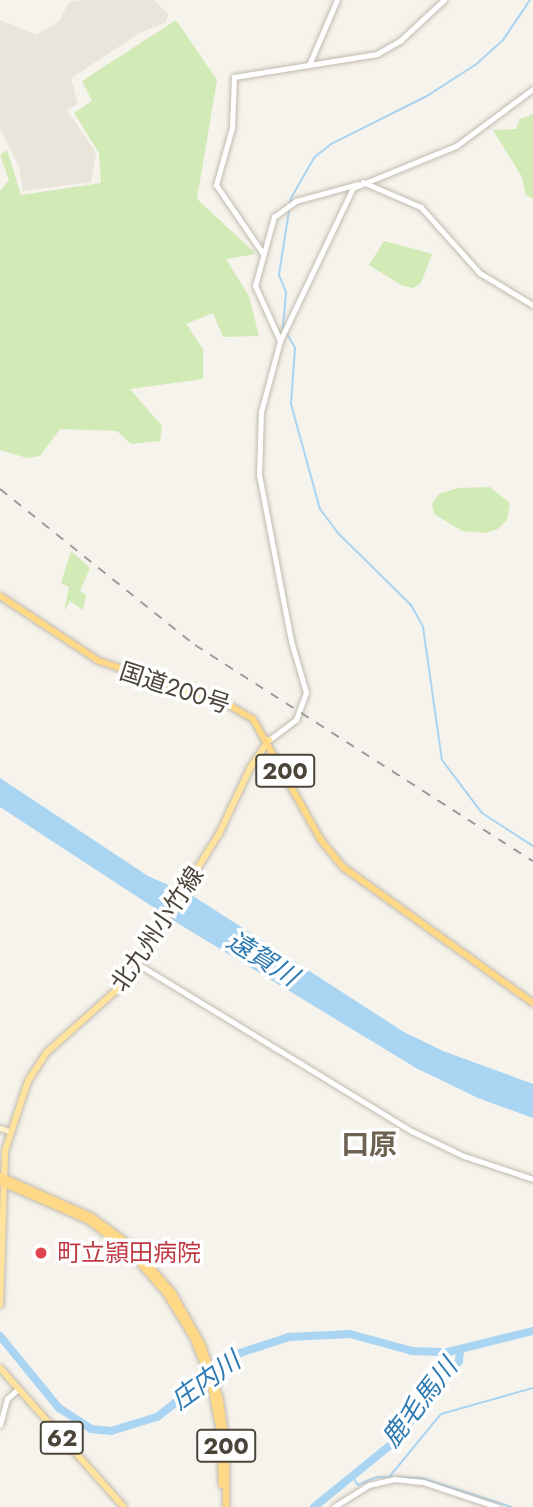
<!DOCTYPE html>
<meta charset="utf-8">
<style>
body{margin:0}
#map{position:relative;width:533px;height:1507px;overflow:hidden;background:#f6f3ec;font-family:Jost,"Noto Sans JP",sans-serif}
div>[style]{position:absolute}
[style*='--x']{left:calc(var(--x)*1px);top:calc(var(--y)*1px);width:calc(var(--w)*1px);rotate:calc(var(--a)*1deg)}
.residential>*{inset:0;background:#eae5da}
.green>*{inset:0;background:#d2eab5}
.water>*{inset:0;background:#a9d4f2}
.stream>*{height:2px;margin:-1px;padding:0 1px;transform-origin:1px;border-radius:1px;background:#a9d4f2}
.river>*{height:8px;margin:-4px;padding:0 4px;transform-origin:4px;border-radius:4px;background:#a9d4f2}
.roads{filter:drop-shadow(0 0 2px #c2bbae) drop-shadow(0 0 2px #c2bbae)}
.tertiary>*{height:4.5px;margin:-2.25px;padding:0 2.25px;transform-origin:2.25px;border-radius:2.25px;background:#fff}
.secondary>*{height:5px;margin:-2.5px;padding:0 2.5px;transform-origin:2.5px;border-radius:2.5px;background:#fff3cd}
.primary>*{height:6px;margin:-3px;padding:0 3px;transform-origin:3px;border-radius:3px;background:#ffe39c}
.trunk>*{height:6px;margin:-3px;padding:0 3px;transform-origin:3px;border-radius:3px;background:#ffd985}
.rail>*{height:2px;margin-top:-1px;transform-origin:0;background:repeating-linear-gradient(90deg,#9a9a9a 0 9px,transparent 0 18px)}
.dots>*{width:19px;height:19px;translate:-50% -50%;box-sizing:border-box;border:4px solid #fff;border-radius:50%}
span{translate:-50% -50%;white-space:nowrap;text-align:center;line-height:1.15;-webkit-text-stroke:7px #fff;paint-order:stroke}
.shield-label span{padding:2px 5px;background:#fff;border:2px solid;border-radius:5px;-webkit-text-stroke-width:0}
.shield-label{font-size:23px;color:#4b4439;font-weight:700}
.street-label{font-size:24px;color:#4b4439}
.health-label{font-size:24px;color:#be3a42}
.left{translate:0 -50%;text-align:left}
.water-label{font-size:26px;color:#2e7ab2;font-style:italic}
.quarter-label{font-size:28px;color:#6e6250;font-weight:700}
</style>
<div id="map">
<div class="residential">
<i style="clip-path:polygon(81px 0,154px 0,168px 14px,166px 22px,140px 33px,71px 78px,78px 104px,67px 110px,96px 153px,91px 182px,23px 191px,19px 167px,0 128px,0 20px,37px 35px,59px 21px,69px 2px)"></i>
</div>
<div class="green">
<i style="clip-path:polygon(176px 20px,217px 80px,197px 199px,256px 254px,226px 259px,249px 296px,259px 336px,223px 337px,213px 313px,186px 324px,203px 349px,203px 379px,130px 389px,162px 426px,160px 441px,131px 444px,117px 431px,60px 429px,40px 456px,27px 458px,0 450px,0 191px,9px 180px,0 155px,7px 150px,21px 195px,101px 183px,99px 153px,74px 113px,92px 101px,82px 81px)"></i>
<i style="clip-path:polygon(533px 114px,533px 199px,526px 195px,522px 177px,493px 130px,516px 129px,520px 119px)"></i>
<i style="clip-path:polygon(384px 241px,432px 254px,421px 283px,413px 288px,403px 286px,369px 265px)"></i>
<i style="clip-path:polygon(490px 487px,510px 503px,507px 520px,498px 529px,485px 533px,462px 531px,434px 514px,432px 504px,439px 494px,458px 488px)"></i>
<i style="clip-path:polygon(71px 551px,90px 568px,80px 591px,86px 595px,83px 610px,70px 601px,64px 611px,69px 587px,61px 583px)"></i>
</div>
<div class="water">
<i style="clip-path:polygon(0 778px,148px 876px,193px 896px,404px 1032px,443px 1051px,533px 1084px,533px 1118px,478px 1098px,416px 1068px,179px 924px,0 807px)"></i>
</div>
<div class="stream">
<i style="--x:530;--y:0;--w:48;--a:124"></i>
<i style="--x:503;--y:40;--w:38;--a:138"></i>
<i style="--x:475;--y:65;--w:57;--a:147.1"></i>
<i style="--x:427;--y:96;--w:107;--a:153.4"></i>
<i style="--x:331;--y:144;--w:22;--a:141"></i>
<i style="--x:314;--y:158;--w:46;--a:119.9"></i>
<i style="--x:291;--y:198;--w:78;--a:98.9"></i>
<i style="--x:279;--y:275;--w:18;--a:68"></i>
<i style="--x:286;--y:292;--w:35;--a:95"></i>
<i style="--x:283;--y:327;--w:24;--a:60"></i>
<i style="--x:295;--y:348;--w:56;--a:94.1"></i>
<i style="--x:291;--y:404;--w:109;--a:74.6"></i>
<i style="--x:320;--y:509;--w:31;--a:53"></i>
<i style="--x:339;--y:534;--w:101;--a:44.6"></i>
<i style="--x:411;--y:605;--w:25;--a:61"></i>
<i style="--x:423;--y:627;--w:134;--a:81.9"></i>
<i style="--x:442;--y:760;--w:66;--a:53"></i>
<i style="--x:482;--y:813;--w:61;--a:32.9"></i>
<i style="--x:351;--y:1474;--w:13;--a:58"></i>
<i style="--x:358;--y:1485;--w:21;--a:-23"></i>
<i style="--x:377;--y:1477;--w:45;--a:1.3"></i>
<i style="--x:422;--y:1478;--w:94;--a:18"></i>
<i style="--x:390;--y:1476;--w:80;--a:-50.6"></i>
<i style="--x:441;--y:1414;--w:96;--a:-15.8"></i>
</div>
<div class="river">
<i style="--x:0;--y:1336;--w:93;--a:50.7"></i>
<i style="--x:59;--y:1408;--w:38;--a:33"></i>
<i style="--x:91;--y:1429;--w:20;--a:6"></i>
<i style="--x:111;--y:1431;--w:48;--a:-16.9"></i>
<i style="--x:157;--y:1417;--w:105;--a:-37.6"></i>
<i style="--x:240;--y:1353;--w:52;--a:-18.1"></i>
<i style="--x:289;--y:1337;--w:61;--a:-2.8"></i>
<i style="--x:350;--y:1334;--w:64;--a:15.3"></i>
<i style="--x:412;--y:1351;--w:36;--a:2"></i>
<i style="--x:448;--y:1352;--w:88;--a:-13.9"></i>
<i style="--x:314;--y:1507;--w:103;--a:-39.1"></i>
<i style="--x:394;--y:1442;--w:104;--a:-51.3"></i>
<i style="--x:459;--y:1361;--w:10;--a:-84"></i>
</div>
<div class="roads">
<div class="tertiary">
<i style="--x:309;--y:65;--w:71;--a:-66.7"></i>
<i style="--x:363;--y:182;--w:63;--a:23.3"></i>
<i style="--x:421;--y:207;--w:89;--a:48.2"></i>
<i style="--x:480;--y:273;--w:62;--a:31.1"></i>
<i style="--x:263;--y:254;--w:83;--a:-124.3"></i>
<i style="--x:216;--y:185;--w:59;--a:-74.3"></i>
<i style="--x:232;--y:128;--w:51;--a:-87.8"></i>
<i style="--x:234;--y:77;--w:145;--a:-9.1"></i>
<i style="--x:377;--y:54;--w:28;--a:-30"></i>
<i style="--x:401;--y:40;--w:59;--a:-42.9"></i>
<i style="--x:280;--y:341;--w:60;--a:-114.4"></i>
<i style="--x:255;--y:286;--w:72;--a:-74.6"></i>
<i style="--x:274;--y:217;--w:27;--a:-36"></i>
<i style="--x:296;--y:201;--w:64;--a:-15.3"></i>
<i style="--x:269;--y:740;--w:34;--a:-37"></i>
<i style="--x:296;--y:720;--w:29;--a:-70"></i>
<i style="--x:306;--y:693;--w:54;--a:-106.1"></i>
<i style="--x:291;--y:641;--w:169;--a:-100.9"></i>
<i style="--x:259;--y:475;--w:63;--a:-88.2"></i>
<i style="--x:261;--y:412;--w:73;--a:-75"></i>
<i style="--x:280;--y:341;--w:170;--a:-64.5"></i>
<i style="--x:353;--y:188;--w:111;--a:-22.2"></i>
<i style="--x:456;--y:146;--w:96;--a:-36.5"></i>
<i style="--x:138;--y:964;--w:321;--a:31.4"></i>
<i style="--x:412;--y:1131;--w:58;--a:25.7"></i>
<i style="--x:464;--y:1156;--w:73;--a:18.4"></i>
<i style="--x:0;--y:1425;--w:27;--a:-75"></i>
<i style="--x:7;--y:1399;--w:13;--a:-42"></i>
<i style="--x:334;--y:1507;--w:41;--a:-32.2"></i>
<i style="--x:369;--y:1485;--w:26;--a:-13"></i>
<i style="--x:394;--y:1479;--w:29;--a:6"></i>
<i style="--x:423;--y:1482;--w:79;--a:18.4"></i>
</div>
<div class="secondary">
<i style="--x:0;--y:1128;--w:9;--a:18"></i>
</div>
<div class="primary">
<i style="--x:0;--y:1305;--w:154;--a:-88.1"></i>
<i style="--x:5;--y:1151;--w:74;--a:-71.8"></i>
<i style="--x:28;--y:1081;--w:33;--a:-57"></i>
<i style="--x:46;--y:1053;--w:110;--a:-41.7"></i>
<i style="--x:128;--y:980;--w:172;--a:-58.1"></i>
<i style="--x:219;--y:834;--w:73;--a:-64.8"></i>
<i style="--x:250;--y:768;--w:34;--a:-56"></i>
<i style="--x:0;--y:1368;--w:186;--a:48.3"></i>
</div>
<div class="trunk">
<i style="--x:0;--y:596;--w:118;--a:33.3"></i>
<i style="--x:99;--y:661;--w:135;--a:18.6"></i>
<i style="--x:227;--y:704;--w:30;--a:30"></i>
<i style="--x:253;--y:719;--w:139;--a:60.7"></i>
<i style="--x:321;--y:840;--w:35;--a:51"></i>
<i style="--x:343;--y:867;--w:234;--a:35.6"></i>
<i style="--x:0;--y:1176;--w:101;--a:24"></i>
<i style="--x:92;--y:1217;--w:51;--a:36.2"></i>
<i style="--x:133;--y:1247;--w:60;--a:49.1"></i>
<i style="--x:172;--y:1292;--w:61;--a:60.5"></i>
<i style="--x:202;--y:1345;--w:58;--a:71.9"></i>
<i style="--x:220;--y:1400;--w:45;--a:82.4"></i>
<i style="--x:226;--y:1445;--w:62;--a:90"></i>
<i style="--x:0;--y:1182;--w:96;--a:23.4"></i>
<i style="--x:88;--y:1220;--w:51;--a:37.1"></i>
<i style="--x:129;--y:1251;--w:56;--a:48.6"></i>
<i style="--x:166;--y:1293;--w:52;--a:58.5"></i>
<i style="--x:193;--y:1337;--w:42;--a:67.7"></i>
<i style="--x:209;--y:1376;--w:56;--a:78.7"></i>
<i style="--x:220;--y:1431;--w:54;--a:87.9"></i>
</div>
</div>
<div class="rail">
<i style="--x:0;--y:489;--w:250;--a:38.7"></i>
<i style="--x:195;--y:645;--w:401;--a:32.6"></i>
</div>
<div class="dots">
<i style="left:41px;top:1253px;background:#e0444e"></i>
</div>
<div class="shield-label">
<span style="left:285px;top:771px">200</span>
<span style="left:62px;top:1438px">62</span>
<span style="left:226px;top:1446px">200</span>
</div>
<div class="street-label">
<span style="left:175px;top:688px;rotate:18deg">国道200号</span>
<span style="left:157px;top:929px;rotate:-56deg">北九州小竹線</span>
</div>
<div class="health-label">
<span class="left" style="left:57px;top:1253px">町立頴田病院</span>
</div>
<div class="water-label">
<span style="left:262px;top:959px;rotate:32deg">遠賀川</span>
<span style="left:206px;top:1381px;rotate:-36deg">庄内川</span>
<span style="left:420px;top:1403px;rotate:-52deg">鹿毛馬川</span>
</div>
<div class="quarter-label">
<span style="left:369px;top:1145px">口原</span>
</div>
</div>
